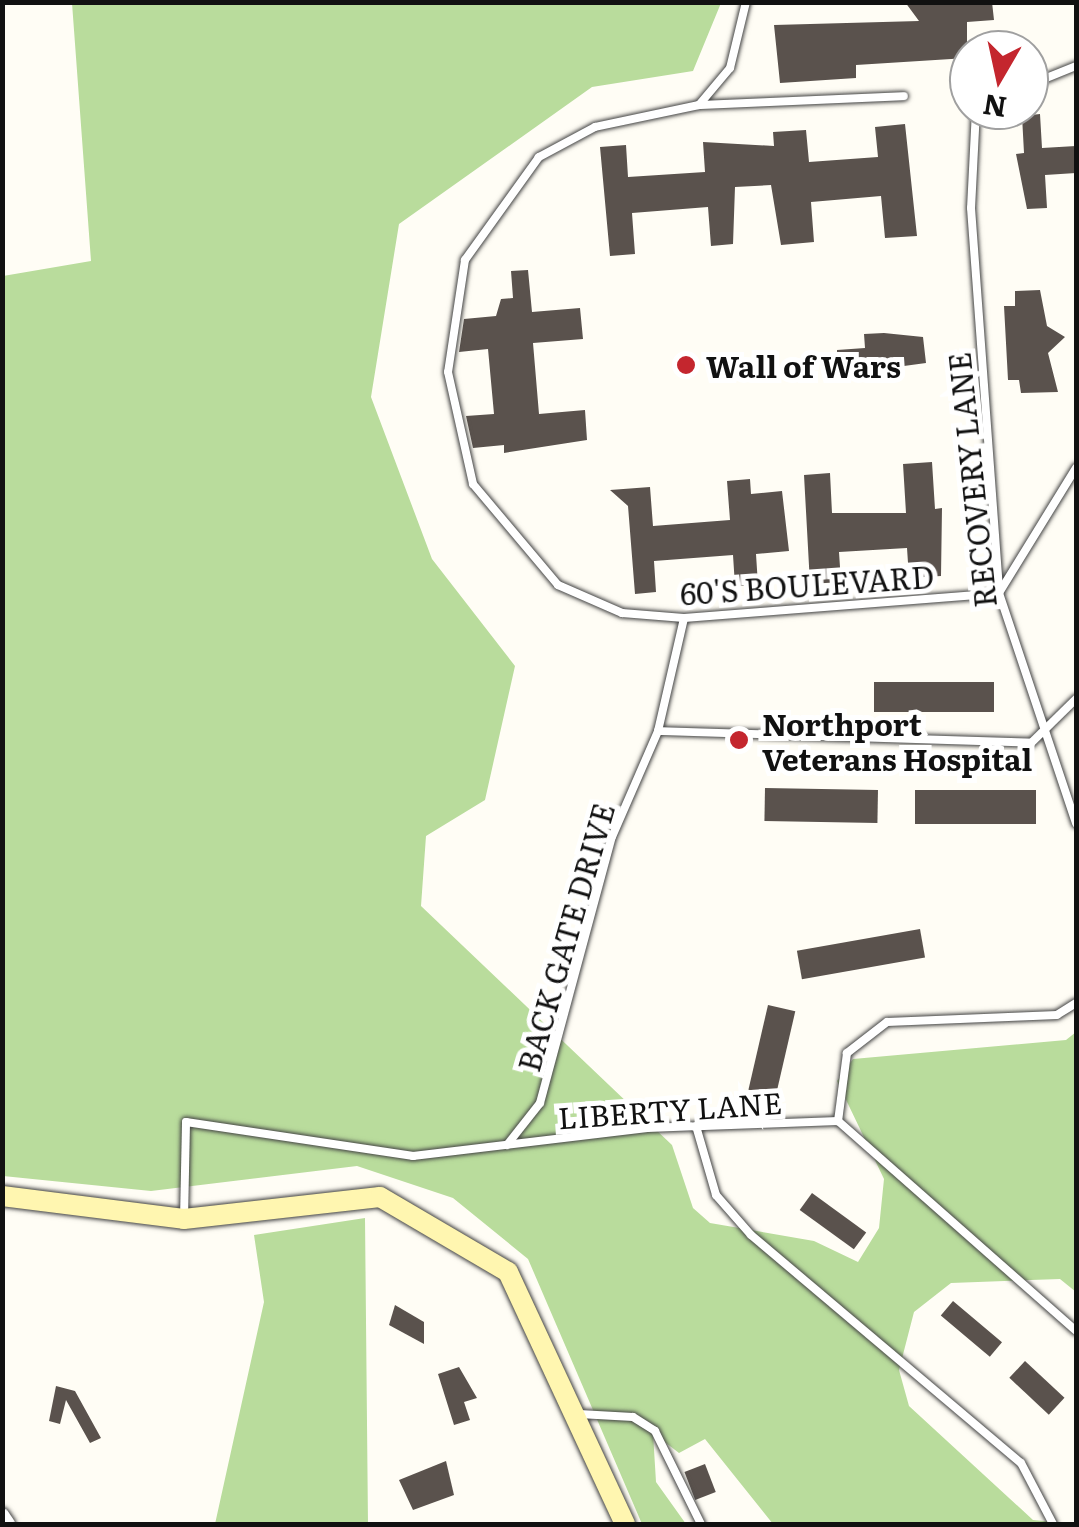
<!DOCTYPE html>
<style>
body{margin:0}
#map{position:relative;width:1079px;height:1527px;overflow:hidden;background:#fffdf5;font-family:Literata,serif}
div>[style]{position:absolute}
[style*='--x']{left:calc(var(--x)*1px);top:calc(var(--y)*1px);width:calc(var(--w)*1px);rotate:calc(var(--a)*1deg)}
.forest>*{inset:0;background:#b9dc9c}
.building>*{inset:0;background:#5a524d;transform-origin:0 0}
.roads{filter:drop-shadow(0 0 2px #444) drop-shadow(0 0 2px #444)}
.lane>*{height:8px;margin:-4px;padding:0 4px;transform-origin:4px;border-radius:4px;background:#fff}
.street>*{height:14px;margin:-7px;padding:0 7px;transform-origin:7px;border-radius:7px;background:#fff}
.secondary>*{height:20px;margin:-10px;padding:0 10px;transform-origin:10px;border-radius:10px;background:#fff6b0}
.dots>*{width:28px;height:28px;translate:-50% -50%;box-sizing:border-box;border:5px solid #fff;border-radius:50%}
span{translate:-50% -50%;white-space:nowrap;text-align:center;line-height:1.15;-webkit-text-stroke:10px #fff;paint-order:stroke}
.poi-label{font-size:30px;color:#111;font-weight:700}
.left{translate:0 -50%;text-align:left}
.street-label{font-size:30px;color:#111}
.frame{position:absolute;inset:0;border:5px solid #111;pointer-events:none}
.north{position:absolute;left:949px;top:30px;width:100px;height:100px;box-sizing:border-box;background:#fff;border:2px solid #a0a0a0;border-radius:50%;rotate:189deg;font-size:28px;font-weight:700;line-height:40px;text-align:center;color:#111}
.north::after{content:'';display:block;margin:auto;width:35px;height:45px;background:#c4262e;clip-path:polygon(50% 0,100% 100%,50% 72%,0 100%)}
</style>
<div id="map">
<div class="forest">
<i style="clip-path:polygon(72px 3px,721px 3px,693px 71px,592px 87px,399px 224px,371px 397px,432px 559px,515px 666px,485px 800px,426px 836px,421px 906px,672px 1145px,693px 1208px,710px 1223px,814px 1241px,858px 1262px,879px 1228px,884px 1179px,837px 1081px,853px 1059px,1066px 1040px,1076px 1032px,1076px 1292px,1060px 1279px,951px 1283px,914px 1312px,899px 1370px,909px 1406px,1033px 1520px,1076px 1524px,773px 1524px,705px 1439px,679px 1453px,653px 1433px,656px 1482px,686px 1524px,642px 1524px,528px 1259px,453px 1198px,357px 1166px,151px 1191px,3px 1176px,3px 276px,91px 261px)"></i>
<i style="clip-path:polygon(365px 1218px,368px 1524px,215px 1524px,264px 1302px,254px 1235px)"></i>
</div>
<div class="building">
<i style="clip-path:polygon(905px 2px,992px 2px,994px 20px,967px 22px,967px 58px,856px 65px,856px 78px,780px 83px,774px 25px,919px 21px)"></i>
<i style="clip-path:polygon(1040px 114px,1042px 148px,1076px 146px,1076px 173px,1045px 175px,1047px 208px,1027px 209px,1016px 154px,1024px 153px,1022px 116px)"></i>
<i style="clip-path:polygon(905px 124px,917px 236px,885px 238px,881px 196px,811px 202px,814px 242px,781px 245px,771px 185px,735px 187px,733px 244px,711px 246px,708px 207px,632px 213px,635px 254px,610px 256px,600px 147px,626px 145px,628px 177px,705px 172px,703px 142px,774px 146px,773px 132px,806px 130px,809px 162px,878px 157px,875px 127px)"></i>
<i style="clip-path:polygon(528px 270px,532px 312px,580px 308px,583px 339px,533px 343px,539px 414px,585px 410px,587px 440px,504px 453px,504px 445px,473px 448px,466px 416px,494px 414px,488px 349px,459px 352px,464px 319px,496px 316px,501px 299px,513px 298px,511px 271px)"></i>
<i style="clip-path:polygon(1040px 290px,1047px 326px,1065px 337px,1048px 353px,1058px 392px,1021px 393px,1019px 380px,1008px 380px,1004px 306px,1015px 306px,1015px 291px)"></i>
<i style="clip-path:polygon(884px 333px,923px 337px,926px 363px,867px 371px,867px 360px,837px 361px,837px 350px,865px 348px,864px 334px)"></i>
<i style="clip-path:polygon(932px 462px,935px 509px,942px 508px,941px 576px,909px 578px,907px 548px,839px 552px,841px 582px,810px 584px,804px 475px,830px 473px,832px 513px,906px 513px,903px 464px)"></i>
<i style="clip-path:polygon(750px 479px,751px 494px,782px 491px,789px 551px,756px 554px,758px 585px,735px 586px,733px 555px,654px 561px,656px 592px,635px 594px,628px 506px,610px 490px,650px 487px,653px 526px,730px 520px,727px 481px)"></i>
<i style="left:994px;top:682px;width:30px;height:120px;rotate:90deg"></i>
<i style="left:765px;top:788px;width:113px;height:33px;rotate:1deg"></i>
<i style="left:915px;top:790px;width:121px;height:34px"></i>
<i style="left:920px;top:929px;width:29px;height:125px;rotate:80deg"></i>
<i style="left:768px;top:1005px;width:28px;height:87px;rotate:13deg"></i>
<i style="left:812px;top:1193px;width:67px;height:21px;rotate:36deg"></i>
<i style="left:953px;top:1301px;width:64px;height:19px;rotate:40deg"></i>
<i style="clip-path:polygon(395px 1305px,424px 1322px,424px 1344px,389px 1325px)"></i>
<i style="left:1025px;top:1361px;width:54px;height:23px;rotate:43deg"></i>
<i style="clip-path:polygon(459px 1367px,477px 1398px,464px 1402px,470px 1420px,454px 1425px,438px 1374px)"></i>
<i style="clip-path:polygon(56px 1386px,75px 1391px,101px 1438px,90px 1443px,66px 1400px,60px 1424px,49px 1421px)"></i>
<i style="clip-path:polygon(446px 1461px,454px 1495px,413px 1510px,399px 1480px)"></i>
<i style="left:705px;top:1464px;width:30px;height:22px;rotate:69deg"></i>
</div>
<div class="roads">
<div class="lane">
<i style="--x:746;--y:2;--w:68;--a:103.6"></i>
<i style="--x:730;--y:68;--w:48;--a:130"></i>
<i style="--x:699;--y:105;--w:106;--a:168.1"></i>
<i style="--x:595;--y:127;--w:64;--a:151.8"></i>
<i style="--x:539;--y:157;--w:127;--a:125.7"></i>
<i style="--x:465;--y:260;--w:113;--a:98.6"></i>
<i style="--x:448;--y:372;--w:115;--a:77.4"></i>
<i style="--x:473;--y:484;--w:132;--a:49.9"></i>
<i style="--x:558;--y:585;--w:70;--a:23.6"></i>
<i style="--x:622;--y:613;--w:62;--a:4.6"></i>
<i style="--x:684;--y:618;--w:316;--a:-4.5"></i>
<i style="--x:1029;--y:85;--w:51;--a:-22"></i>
<i style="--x:699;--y:105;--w:205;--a:-2.5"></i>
<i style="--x:976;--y:110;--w:98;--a:92.9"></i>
<i style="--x:971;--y:208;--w:386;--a:85.8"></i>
<i style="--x:999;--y:593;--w:243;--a:71.5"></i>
<i style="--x:999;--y:593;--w:147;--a:-58.4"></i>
<i style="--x:658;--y:731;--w:373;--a:1.8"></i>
<i style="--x:1031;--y:743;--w:63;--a:-44.4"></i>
<i style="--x:1076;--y:1003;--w:22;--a:148"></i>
<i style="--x:1057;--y:1015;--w:170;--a:177.6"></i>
<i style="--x:887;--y:1022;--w:51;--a:142.2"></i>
<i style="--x:847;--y:1053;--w:69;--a:97.5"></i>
<i style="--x:838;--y:1121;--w:317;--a:41.4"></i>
<i style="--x:696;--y:1126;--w:72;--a:73.8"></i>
<i style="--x:716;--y:1195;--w:53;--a:48.8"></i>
<i style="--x:751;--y:1235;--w:353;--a:40.2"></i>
<i style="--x:1021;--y:1463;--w:69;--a:62.3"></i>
<i style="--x:507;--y:1145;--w:53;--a:-51.8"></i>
<i style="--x:540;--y:1103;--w:276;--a:-74.9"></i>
<i style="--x:612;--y:837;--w:116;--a:-66.5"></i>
<i style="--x:658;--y:731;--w:116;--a:-77"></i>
<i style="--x:184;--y:1219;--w:97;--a:-88.8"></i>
<i style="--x:186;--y:1122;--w:230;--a:8.5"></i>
<i style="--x:413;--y:1156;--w:236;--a:-6.8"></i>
<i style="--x:647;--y:1128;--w:191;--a:-2.1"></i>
<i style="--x:579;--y:1414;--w:54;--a:3.2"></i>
<i style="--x:633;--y:1417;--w:26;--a:32"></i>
<i style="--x:655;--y:1431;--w:104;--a:63.7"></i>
</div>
<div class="street">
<i style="--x:2;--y:1515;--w:11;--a:56"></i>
</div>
<div class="secondary">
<i style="--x:2;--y:1196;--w:183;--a:7.2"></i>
<i style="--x:184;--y:1219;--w:197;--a:-6.4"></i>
<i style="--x:380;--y:1197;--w:148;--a:30.4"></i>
<i style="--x:508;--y:1272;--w:278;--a:65.1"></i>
</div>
</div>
<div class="dots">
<i style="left:686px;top:365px;background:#c4262e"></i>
<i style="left:739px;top:740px;background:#c4262e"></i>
</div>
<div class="poi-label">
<span class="left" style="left:706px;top:365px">Wall of Wars</span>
<span class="left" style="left:762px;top:740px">Northport<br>Veterans Hospital</span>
</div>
<div class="street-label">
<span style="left:971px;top:480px;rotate:-96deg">RECOVERY LANE</span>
<span style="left:807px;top:584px;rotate:-4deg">60'S BOULEVARD</span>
<span style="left:565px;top:937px;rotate:-74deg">BACK GATE DRIVE</span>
<span style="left:670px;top:1109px;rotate:-4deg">LIBERTY LANE</span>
</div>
<div class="frame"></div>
<div class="north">N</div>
</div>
